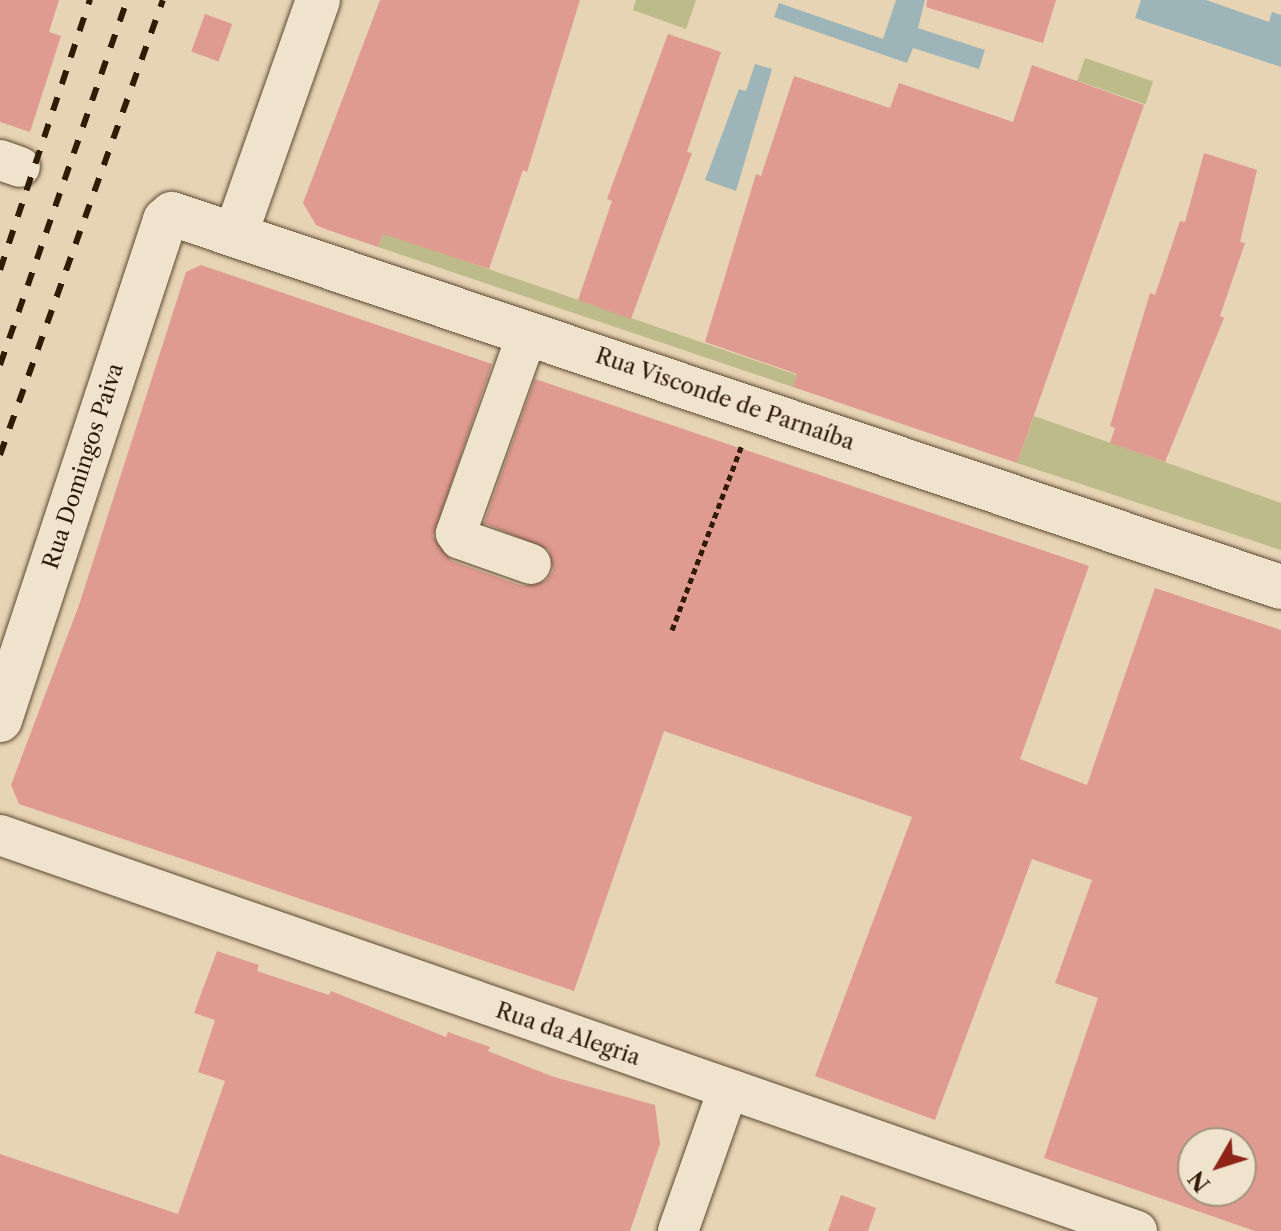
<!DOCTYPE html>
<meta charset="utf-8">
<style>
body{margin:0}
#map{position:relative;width:1281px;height:1231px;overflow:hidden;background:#e7d4b4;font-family:"Libre Caslon Text",serif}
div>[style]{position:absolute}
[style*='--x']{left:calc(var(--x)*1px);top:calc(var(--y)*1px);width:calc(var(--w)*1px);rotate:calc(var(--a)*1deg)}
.green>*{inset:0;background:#bcbb89;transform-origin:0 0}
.water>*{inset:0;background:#9db5b9}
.building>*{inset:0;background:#df9b90;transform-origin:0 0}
.path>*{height:5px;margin-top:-2.5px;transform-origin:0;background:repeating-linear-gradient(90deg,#301b06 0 6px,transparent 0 10px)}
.roads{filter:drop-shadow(0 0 2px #5e4932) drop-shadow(0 0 2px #5e4932)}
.minor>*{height:40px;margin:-20px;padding:0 20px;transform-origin:20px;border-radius:20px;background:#efe3ce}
.tertiary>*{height:44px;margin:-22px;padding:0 22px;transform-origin:22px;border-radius:22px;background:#efe3ce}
.rail>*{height:6px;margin-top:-3px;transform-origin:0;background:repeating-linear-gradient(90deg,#301b06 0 14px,transparent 0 28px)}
span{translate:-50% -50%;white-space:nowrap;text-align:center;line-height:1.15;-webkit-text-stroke:7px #efe3ce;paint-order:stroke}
.street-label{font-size:22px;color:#301b06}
.north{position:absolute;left:1177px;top:1127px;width:80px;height:80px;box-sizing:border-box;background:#efe3ce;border:2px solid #a3937e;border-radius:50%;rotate:231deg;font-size:22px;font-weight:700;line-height:32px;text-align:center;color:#301b06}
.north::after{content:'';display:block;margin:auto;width:28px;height:36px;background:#8f2418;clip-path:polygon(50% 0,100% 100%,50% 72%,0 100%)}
</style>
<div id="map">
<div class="green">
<i style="clip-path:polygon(636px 0,696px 0,686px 29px,633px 10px)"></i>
<i style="left:1085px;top:58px;width:72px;height:24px;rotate:19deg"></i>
<i style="clip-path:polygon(383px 233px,797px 375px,793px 387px,378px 247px)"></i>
<i style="clip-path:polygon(1034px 416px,1281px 503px,1281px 550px,1017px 463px)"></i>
</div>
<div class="water">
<i style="clip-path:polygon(896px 0,925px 0,918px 28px,985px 50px,979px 69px,913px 48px,907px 63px,774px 17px,779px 3px,883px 39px)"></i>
<i style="clip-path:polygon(1141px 0,1206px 0,1269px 22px,1272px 12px,1281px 15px,1281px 67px,1135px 18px)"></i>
<i style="clip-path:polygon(755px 64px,772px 69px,736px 191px,705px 180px,739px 89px,746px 91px)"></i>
</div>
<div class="building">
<i style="clip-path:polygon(0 0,59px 0,49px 32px,61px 36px,30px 132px,0 122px)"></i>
<i style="clip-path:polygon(380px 0,580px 0,527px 172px,523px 170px,489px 269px,383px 234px,378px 247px,325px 229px,316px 225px,303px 203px)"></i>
<i style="clip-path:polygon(927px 0,1056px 0,1043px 43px,926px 7px)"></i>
<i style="left:205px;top:14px;width:29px;height:40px;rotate:20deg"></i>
<i style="clip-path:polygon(668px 34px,721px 52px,687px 152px,692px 153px,631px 319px,578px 300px,612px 201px,607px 199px)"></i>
<i style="clip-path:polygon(1032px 65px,1144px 105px,1017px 463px,793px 387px,797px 374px,705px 342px,756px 174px,761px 176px,794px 76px,890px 108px,899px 83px,1013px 122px)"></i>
<i style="clip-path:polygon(1204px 153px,1257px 170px,1240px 242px,1245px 243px,1220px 316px,1224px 318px,1165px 462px,1110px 443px,1115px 428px,1110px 426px,1150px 293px,1155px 295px,1180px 221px,1185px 222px)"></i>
<i style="clip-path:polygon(evenodd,201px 265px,492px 364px,433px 536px,452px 561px,523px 586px,546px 581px,553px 571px,549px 550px,484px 523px,535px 379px,1089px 566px,1020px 759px,1087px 785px,1155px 588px,1281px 630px,1281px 1231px,1255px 1231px,1044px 1158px,1098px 998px,1055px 983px,1092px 880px,1032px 859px,935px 1120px,815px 1076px,912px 817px,664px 731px,574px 991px,19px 804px,11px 785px,79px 605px,186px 272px,201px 265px,1193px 1143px,1241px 1143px,1241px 1191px,1193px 1191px,1193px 1143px)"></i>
<i style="clip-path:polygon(217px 951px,259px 965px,257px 971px,329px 995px,331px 991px,446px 1037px,448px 1032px,490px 1047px,488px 1051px,554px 1077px,655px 1105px,660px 1144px,630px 1231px,0 1231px,0 1154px,178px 1214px,225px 1081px,198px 1072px,215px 1020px,194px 1013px)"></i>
<i style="clip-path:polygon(841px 1195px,876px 1208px,868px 1231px,828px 1231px)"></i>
</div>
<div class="path">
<i style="--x:672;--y:630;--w:196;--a:-69.3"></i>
</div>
<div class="roads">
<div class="minor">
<i style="--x:0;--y:160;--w:21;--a:19"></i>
<i style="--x:528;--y:332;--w:214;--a:109.7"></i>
<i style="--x:456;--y:533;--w:7;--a:56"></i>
<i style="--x:460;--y:539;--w:75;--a:19.4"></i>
<i style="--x:0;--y:835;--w:1204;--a:19.2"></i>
<i style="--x:678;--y:1231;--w:150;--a:-70.5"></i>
</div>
<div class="tertiary">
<i style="--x:236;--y:233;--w:247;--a:-70.6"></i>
<i style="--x:0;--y:720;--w:527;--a:-71.74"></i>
<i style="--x:165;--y:220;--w:9;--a:-41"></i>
<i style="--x:172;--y:214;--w:1170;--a:18.59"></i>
</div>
</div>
<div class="rail">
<i style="--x:0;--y:270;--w:285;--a:-71.6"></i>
<i style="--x:0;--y:365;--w:386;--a:-70.8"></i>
<i style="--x:0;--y:455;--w:483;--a:-70.3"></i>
</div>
<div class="street-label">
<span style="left:725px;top:399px;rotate:19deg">Rua Visconde de Parnaíba</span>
<span style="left:83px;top:466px;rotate:-72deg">Rua Domingos Paiva</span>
<span style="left:568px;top:1034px;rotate:19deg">Rua da Alegria</span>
</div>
<div class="north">N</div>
</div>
